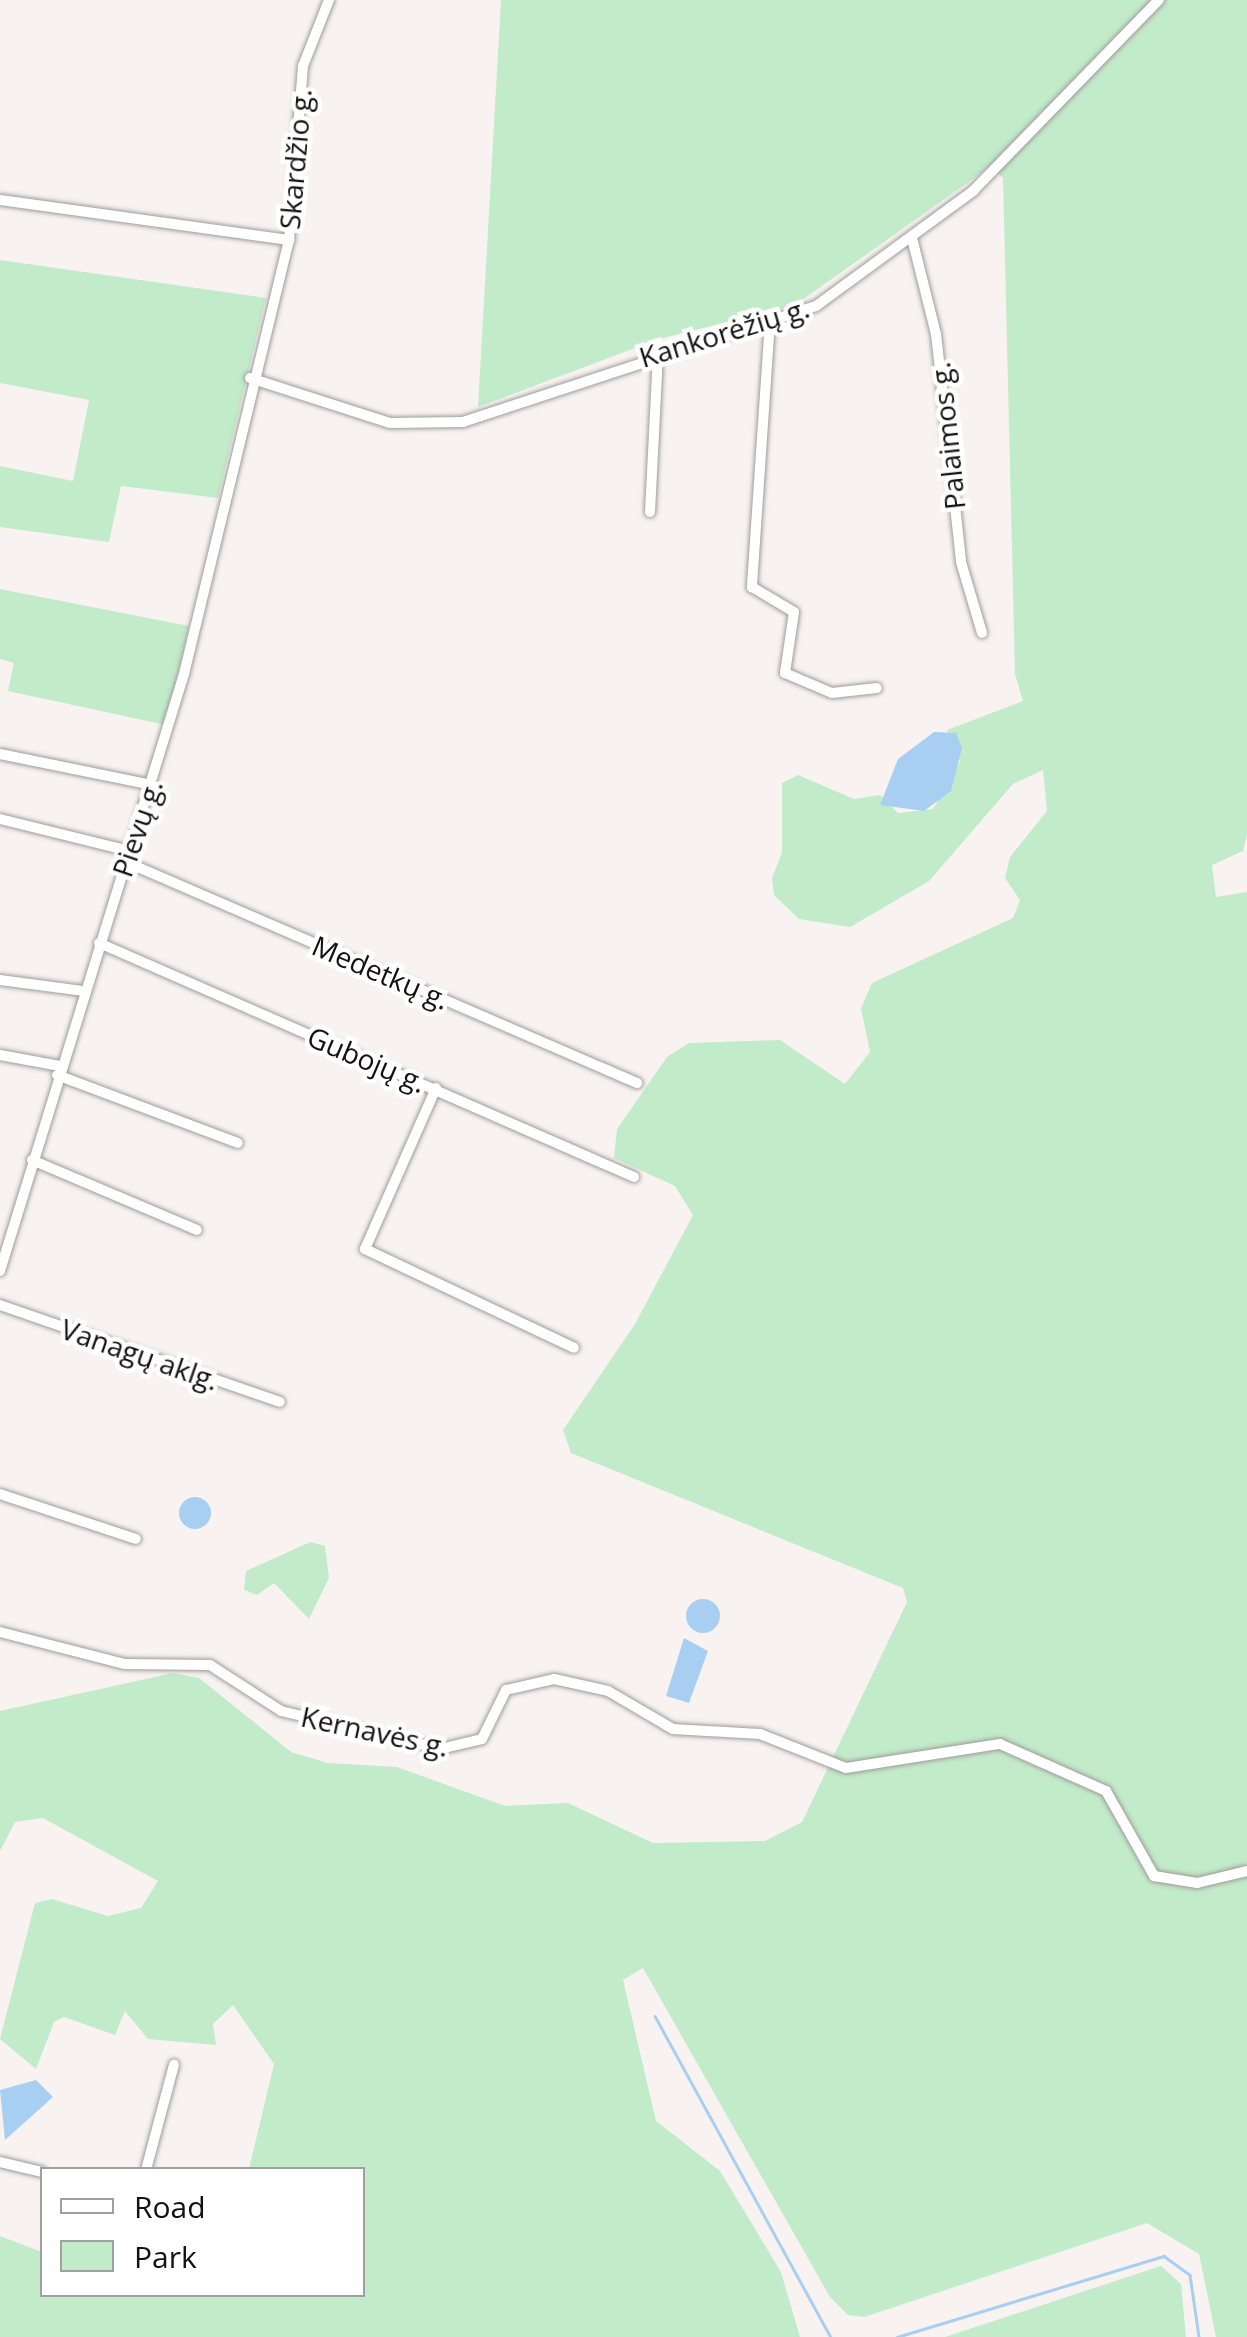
<!DOCTYPE html>
<meta charset="utf-8">
<style>
body{margin:0}
#map{position:relative;width:1247px;height:2337px;overflow:hidden;background:#f8f3f1;font-family:"Open Sans",sans-serif}
div>[style]{position:absolute}
[style*='--x']{left:calc(var(--x)*1px);top:calc(var(--y)*1px);width:calc(var(--w)*1px);rotate:calc(var(--a)*1deg)}
.green>*{inset:0;background:#c2ebc9}
.water>*{inset:0;background:#a8cff2}
.round{border-radius:50%}
.stream>*{height:2.5px;margin:-1.25px;padding:0 1.25px;transform-origin:1.25px;border-radius:1.25px;background:#a8cff2}
.roads{filter:drop-shadow(0 0 2px #9f9c9a) drop-shadow(0 0 2px #9f9c9a)}
.street>*{height:10px;margin:-5px;padding:0 5px;transform-origin:5px;border-radius:5px;background:#fff}
span{translate:-50% -50%;white-space:nowrap;text-align:center;line-height:1.15;-webkit-text-stroke:9px #fff;paint-order:stroke}
.street-label{font-size:28px;color:#131111}
.legend{position:absolute;left:40px;top:2167px;width:325px;height:130px;box-sizing:border-box;background:#fff;border:2px solid #a1a0a0;margin:0;padding:12px 18px;list-style:none;font-size:30px;color:#131111}
.legend li{display:flex;align-items:center;gap:20px;height:50px}
.legend b{width:50px;border:2px solid #a1a0a0}
</style>
<div id="map">
<div class="green">
<i style="clip-path:polygon(501px 0,1247px 0,1247px 834px,1243px 851px,1212px 865px,1216px 897px,1247px 892px,1247px 2337px,1216px 2337px,1199px 2254px,1147px 2223px,864px 2317px,848px 2315px,830px 2297px,643px 1968px,623px 1980px,656px 2121px,720px 2171px,781px 2272px,800px 2337px,0 2337px,0 2236px,42px 2252px,42px 2294px,362px 2294px,362px 2170px,249px 2169px,274px 2064px,233px 2005px,213px 2024px,216px 2045px,148px 2039px,125px 2011px,115px 2035px,64px 2017px,54px 2022px,36px 2069px,0 2039px,35px 1903px,52px 1899px,108px 1916px,141px 1908px,158px 1881px,43px 1818px,15px 1822px,0 1851px,0 1711px,173px 1673px,199px 1678px,291px 1752px,328px 1763px,397px 1767px,505px 1806px,568px 1803px,653px 1843px,765px 1841px,802px 1822px,907px 1602px,903px 1588px,571px 1453px,563px 1430px,635px 1324px,693px 1215px,675px 1186px,614px 1158px,617px 1129px,667px 1057px,689px 1043px,780px 1040px,845px 1084px,870px 1052px,861px 1008px,872px 983px,1013px 918px,1020px 900px,1005px 878px,1010px 857px,1047px 811px,1043px 770px,1013px 784px,929px 881px,850px 927px,799px 919px,774px 895px,772px 878px,782px 853px,782px 783px,798px 775px,854px 799px,880px 795px,898px 813px,933px 809px,960px 761px,947px 730px,1023px 701px,1015px 674px,1003px 178px,991px 166px,795px 305px,659px 339px,478px 407px)"></i>
<i style="clip-path:polygon(0 260px,266px 298px,218px 498px,121px 486px,109px 542px,0 527px,0 466px,73px 481px,89px 400px,0 383px)"></i>
<i style="clip-path:polygon(0 589px,189px 626px,166px 725px,8px 691px,14px 663px,0 659px)"></i>
<i style="clip-path:polygon(310px 1542px,325px 1546px,329px 1578px,309px 1619px,274px 1583px,257px 1595px,244px 1590px,246px 1571px)"></i>
<i style="clip-path:polygon(1161px 2266px,1181px 2284px,1186px 2337px,945px 2337px)"></i>
</div>
<div class="water">
<i style="clip-path:polygon(934px 732px,956px 733px,962px 748px,951px 791px,924px 811px,880px 805px,898px 759px)"></i>
<i class="round" style="left:179px;top:1497px;width:32px;height:32px"></i>
<i class="round" style="left:686px;top:1599px;width:34px;height:34px"></i>
<i style="clip-path:polygon(684px 1638px,708px 1651px,689px 1703px,666px 1696px)"></i>
<i style="clip-path:polygon(36px 2080px,53px 2097px,5px 2140px,0 2090px)"></i>
</div>
<div class="stream">
<i style="--x:655;--y:2016;--w:366;--a:61.3"></i>
<i style="--x:897;--y:2337;--w:279;--a:-16.9"></i>
<i style="--x:1164;--y:2256;--w:32;--a:36"></i>
<i style="--x:1190;--y:2275;--w:63;--a:81.7"></i>
</div>
<div class="roads">
<div class="street">
<i style="--x:0;--y:200;--w:292;--a:7.9"></i>
<i style="--x:912;--y:238;--w:99;--a:76"></i>
<i style="--x:936;--y:334;--w:229;--a:83.7"></i>
<i style="--x:961;--y:562;--w:74;--a:73.5"></i>
<i style="--x:770;--y:321;--w:267;--a:93.9"></i>
<i style="--x:752;--y:587;--w:49;--a:30.8"></i>
<i style="--x:794;--y:612;--w:62;--a:98.4"></i>
<i style="--x:785;--y:673;--w:51;--a:23.1"></i>
<i style="--x:832;--y:693;--w:45;--a:-6.3"></i>
<i style="--x:250;--y:378;--w:147;--a:17.8"></i>
<i style="--x:390;--y:423;--w:73;--a:-0.8"></i>
<i style="--x:463;--y:422;--w:372;--a:-18.2"></i>
<i style="--x:816;--y:306;--w:195;--a:-36.2"></i>
<i style="--x:973;--y:191;--w:267;--a:-45.8"></i>
<i style="--x:650;--y:512;--w:158;--a:-87.1"></i>
<i style="--x:0;--y:754;--w:156;--a:11.5"></i>
<i style="--x:0;--y:819;--w:133;--a:13.9"></i>
<i style="--x:126;--y:862;--w:557;--a:23.39"></i>
<i style="--x:99;--y:943;--w:584;--a:23.62"></i>
<i style="--x:0;--y:980;--w:85;--a:7.5"></i>
<i style="--x:0;--y:1055;--w:61;--a:10.4"></i>
<i style="--x:57;--y:1075;--w:193;--a:20.6"></i>
<i style="--x:436;--y:1088;--w:176;--a:113.8"></i>
<i style="--x:365;--y:1249;--w:231;--a:25.3"></i>
<i style="--x:32;--y:1160;--w:179;--a:23"></i>
<i style="--x:0;--y:1271;--w:625;--a:-72.87"></i>
<i style="--x:184;--y:674;--w:447;--a:-76.4"></i>
<i style="--x:289;--y:240;--w:175;--a:-85.4"></i>
<i style="--x:303;--y:66;--w:71;--a:-68.5"></i>
<i style="--x:0;--y:1305;--w:296;--a:19.1"></i>
<i style="--x:0;--y:1494;--w:143;--a:18.3"></i>
<i style="--x:0;--y:1632;--w:129;--a:14.4"></i>
<i style="--x:125;--y:1664;--w:85;--a:0.7"></i>
<i style="--x:210;--y:1665;--w:85;--a:32.9"></i>
<i style="--x:281;--y:1711;--w:163;--a:13.4"></i>
<i style="--x:440;--y:1749;--w:43;--a:-13.4"></i>
<i style="--x:482;--y:1739;--w:55;--a:-63.9"></i>
<i style="--x:506;--y:1690;--w:49;--a:-12.9"></i>
<i style="--x:554;--y:1679;--w:55;--a:12.5"></i>
<i style="--x:608;--y:1691;--w:75;--a:30.3"></i>
<i style="--x:673;--y:1729;--w:87;--a:3.3"></i>
<i style="--x:760;--y:1734;--w:92;--a:21.6"></i>
<i style="--x:846;--y:1768;--w:156;--a:-8.9"></i>
<i style="--x:1000;--y:1744;--w:116;--a:23.9"></i>
<i style="--x:1106;--y:1791;--w:98;--a:60.5"></i>
<i style="--x:1154;--y:1876;--w:44;--a:9.2"></i>
<i style="--x:1197;--y:1883;--w:51;--a:-13.5"></i>
<i style="--x:0;--y:2162;--w:43;--a:13.4"></i>
<i style="--x:146;--y:2170;--w:109;--a:-75.1"></i>
</div>
</div>
<div class="street-label">
<span style="left:295px;top:159px;rotate:-85deg">Skardžio g.</span>
<span style="left:724px;top:332px;rotate:-17deg">Kankorėžių g.</span>
<span style="left:947px;top:436px;rotate:-96deg">Palaimos g.</span>
<span style="left:137px;top:828px;rotate:-71deg">Pievų g.</span>
<span style="left:381px;top:972px;rotate:23deg">Medetkų g.</span>
<span style="left:367px;top:1059px;rotate:23deg">Gubojų g.</span>
<span style="left:140px;top:1354px;rotate:19deg">Vanagų aklg.</span>
<span style="left:375px;top:1731px;rotate:12deg">Kernavės g.</span>
</div>
<ul class="legend">
<li><b style="height:12px;background:#fff"></b>Road</li>
<li><b style="height:28px;background:#c2ebc9"></b>Park</li>
</ul>
</div>
